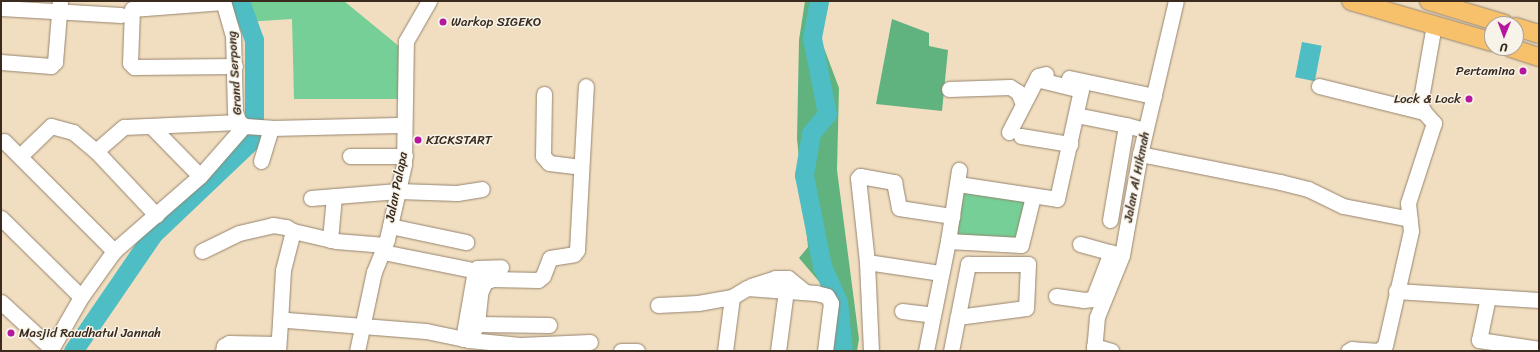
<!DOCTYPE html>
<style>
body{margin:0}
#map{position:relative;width:1540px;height:352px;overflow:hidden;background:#f1dec0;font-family:Sriracha,sans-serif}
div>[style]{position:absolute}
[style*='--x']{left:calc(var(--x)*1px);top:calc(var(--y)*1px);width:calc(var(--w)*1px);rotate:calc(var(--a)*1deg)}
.green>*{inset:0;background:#75cf96}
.forest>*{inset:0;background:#60b27f}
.water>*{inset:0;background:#4fbdc4;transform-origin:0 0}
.river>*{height:19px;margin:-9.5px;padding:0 9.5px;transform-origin:9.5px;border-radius:9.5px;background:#4fbdc4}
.roads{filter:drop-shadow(0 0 1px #96846f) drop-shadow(0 0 1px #96846f)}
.minor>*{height:15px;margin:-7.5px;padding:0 7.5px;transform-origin:7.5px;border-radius:7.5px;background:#fff}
.major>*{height:18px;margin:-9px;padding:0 9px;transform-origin:9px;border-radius:9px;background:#f7c06b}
.dots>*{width:11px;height:11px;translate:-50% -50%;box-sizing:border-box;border:2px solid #f7f3e8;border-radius:50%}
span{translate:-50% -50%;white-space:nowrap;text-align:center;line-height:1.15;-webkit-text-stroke:3px #f7f3e8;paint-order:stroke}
.poi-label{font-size:13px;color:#3b2a1e}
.left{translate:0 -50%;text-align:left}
.right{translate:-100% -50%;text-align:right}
.street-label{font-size:13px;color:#3b2a1e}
.frame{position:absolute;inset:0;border:2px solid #3b2a1e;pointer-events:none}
.north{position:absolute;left:1484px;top:16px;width:40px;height:40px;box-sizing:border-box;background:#f7f3e8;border:1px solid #aca397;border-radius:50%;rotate:181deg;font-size:11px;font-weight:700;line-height:16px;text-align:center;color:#3b2a1e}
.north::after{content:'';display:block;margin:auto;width:14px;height:18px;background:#b5179e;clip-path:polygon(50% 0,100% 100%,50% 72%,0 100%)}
</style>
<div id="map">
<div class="green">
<i style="clip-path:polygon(220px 1px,344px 1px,406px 52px,403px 99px,294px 99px,292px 19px,230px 23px)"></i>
<i style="clip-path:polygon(958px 180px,1033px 196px,1024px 242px,948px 241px)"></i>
</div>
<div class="forest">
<i style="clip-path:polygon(805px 1px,829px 1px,821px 40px,839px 88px,837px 170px,859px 339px,857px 351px,827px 351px,831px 325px,822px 285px,799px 258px,808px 247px,797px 139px,799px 40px)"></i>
<i style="clip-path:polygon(892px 19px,929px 33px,929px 46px,948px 50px,942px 111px,876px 104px)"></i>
</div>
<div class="water">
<i style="left:1302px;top:42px;width:20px;height:36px;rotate:11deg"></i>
</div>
<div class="river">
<i style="--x:819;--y:1;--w:38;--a:101"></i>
<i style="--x:812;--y:38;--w:77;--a:78.8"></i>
<i style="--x:827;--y:114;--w:25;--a:130"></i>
<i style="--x:811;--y:133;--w:43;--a:99.5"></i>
<i style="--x:804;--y:175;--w:93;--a:78.8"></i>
<i style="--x:822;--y:266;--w:39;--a:66"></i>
<i style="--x:838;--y:302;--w:49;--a:84.2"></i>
<i style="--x:73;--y:351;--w:142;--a:-55.6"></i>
<i style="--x:153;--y:234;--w:139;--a:-43.5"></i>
<i style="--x:254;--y:138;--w:98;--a:-90"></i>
<i style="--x:254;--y:40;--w:41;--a:-109.7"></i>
</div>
<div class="roads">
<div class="minor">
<i style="--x:223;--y:1;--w:35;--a:74"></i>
<i style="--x:233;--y:35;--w:77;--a:88.5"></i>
<i style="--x:235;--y:112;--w:11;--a:68"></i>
<i style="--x:223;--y:2;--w:91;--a:175.6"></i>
<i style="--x:132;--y:9;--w:54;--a:92.1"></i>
<i style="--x:130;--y:63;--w:6;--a:45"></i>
<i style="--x:134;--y:67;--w:101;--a:-0.6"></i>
<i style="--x:1;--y:8;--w:120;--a:3.3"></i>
<i style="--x:1;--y:62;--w:50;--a:4.6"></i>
<i style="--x:51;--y:66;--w:6;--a:-45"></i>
<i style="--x:55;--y:62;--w:61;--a:-85.3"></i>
<i style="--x:1069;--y:78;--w:87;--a:12"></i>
<i style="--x:1319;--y:86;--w:108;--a:13.9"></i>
<i style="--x:1424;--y:112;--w:15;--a:48"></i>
<i style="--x:1434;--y:123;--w:84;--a:108"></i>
<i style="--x:1408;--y:203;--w:28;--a:84"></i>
<i style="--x:1411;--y:231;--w:117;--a:102.8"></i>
<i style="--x:1385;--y:345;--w:8;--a:135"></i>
<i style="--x:1379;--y:351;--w:27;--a:-176"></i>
<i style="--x:1352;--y:349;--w:4;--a:153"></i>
<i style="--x:949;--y:89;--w:61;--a:-1.9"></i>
<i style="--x:1010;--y:87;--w:9;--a:32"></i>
<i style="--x:1018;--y:92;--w:13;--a:67"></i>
<i style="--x:544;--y:94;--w:62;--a:90.9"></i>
<i style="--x:543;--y:156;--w:9;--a:49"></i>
<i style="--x:549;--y:163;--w:32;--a:7"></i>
<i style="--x:1424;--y:112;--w:9;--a:-117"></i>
<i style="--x:1420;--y:104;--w:80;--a:-80"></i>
<i style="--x:1076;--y:115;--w:51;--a:11.3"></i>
<i style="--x:151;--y:126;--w:70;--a:45.6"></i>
<i style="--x:1009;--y:132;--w:63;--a:-62.6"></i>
<i style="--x:1038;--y:76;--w:8;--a:-14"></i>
<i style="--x:1021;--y:136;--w:50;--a:9.3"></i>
<i style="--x:4;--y:141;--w:156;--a:45"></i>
<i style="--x:96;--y:151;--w:37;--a:-41"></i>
<i style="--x:124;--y:127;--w:115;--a:-2.5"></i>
<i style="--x:239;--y:122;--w:7;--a:34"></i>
<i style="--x:245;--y:126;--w:26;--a:4"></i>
<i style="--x:271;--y:128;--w:127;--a:-1.4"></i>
<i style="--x:1140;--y:154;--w:143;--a:11.3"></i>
<i style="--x:1280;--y:182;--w:29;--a:14"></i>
<i style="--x:1308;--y:189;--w:39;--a:26"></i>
<i style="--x:1343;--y:206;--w:68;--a:11"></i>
<i style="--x:20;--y:156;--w:43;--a:-44.1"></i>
<i style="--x:51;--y:126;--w:23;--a:15"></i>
<i style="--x:73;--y:132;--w:30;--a:40"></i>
<i style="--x:96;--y:151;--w:88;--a:46.8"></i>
<i style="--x:350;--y:156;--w:55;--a:0"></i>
<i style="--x:261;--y:161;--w:34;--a:-73"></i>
<i style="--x:958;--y:184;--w:100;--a:8.6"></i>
<i style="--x:1057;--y:199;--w:112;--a:-77.6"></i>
<i style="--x:1081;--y:90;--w:42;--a:-166.3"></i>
<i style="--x:311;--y:198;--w:87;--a:-4.6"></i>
<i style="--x:398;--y:191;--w:59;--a:1.9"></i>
<i style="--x:457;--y:193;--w:25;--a:-9"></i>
<i style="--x:1;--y:218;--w:112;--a:44.6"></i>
<i style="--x:1110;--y:220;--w:96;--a:-80.4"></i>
<i style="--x:1126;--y:125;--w:20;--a:15"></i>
<i style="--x:390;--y:226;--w:78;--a:11.9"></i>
<i style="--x:293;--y:231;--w:44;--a:13.1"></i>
<i style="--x:336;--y:241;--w:49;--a:4.7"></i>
<i style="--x:330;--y:240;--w:44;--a:-84.8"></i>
<i style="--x:948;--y:241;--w:73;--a:3.1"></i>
<i style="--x:1021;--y:245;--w:50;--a:-76.2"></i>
<i style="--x:1080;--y:244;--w:41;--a:15.4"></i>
<i style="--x:202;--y:251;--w:41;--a:-25.9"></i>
<i style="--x:239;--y:233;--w:35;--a:-13"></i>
<i style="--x:273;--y:225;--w:13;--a:9"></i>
<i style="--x:286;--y:227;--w:8;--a:30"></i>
<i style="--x:293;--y:231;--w:40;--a:104.4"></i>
<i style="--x:283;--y:270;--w:52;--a:93.3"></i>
<i style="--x:383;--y:252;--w:87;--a:11.3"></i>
<i style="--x:867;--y:262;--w:75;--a:8.5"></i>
<i style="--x:751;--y:286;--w:25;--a:-18"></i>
<i style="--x:775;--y:278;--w:13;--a:0"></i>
<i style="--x:788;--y:278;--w:22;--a:39"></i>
<i style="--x:1396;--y:291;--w:143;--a:3.6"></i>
<i style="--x:1056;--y:296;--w:27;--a:8"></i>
<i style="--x:1083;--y:300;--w:10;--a:-6"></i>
<i style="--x:1093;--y:299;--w:50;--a:-69"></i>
<i style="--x:1488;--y:297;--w:44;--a:101.8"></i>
<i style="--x:1479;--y:340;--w:61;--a:8.5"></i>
<i style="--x:1;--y:302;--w:68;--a:42.6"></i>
<i style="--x:658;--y:305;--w:40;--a:-2.9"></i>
<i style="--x:698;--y:303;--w:35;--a:-10"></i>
<i style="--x:732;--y:297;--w:17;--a:-31"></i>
<i style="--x:747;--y:288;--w:69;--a:4.1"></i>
<i style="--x:816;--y:293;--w:11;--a:15"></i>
<i style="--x:827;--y:296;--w:8;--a:60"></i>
<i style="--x:831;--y:303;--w:48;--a:97.1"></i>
<i style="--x:902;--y:311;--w:31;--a:7"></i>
<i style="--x:477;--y:324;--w:72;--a:0.8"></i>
<i style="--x:463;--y:339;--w:70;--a:-80.1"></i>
<i style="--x:475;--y:270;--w:3;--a:-45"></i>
<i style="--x:477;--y:268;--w:24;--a:-2"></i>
<i style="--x:469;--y:340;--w:18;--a:-63"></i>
<i style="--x:477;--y:324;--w:31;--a:-84"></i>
<i style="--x:480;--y:293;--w:12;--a:-66"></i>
<i style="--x:485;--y:282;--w:9;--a:-21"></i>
<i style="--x:493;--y:279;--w:45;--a:1.3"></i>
<i style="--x:538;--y:280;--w:6;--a:-39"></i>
<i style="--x:543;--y:276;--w:19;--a:-69"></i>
<i style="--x:550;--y:258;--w:24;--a:-9"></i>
<i style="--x:574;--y:254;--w:5;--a:-53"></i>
<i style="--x:577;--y:250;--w:164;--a:-86.9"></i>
<i style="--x:1094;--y:346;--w:18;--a:16"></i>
<i style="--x:50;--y:351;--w:62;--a:-60.1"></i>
<i style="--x:81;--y:297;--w:57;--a:-54.3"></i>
<i style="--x:114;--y:251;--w:114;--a:-41.1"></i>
<i style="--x:200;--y:176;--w:67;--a:-48.7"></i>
<i style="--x:223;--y:351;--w:5;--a:-79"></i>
<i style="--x:224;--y:346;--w:6;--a:-31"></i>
<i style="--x:229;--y:343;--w:49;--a:1.2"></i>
<i style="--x:278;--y:351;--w:29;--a:-86"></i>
<i style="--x:280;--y:322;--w:7;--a:-16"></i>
<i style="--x:287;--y:320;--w:139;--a:4.5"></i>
<i style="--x:426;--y:331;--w:44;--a:11.8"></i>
<i style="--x:469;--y:340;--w:51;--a:5.6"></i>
<i style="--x:520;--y:345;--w:70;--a:-2.5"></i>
<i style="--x:357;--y:351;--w:81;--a:-77.9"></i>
<i style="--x:374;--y:272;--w:35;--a:-68"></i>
<i style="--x:387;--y:239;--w:77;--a:-77.2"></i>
<i style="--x:404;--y:164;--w:123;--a:-89.1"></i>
<i style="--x:406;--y:41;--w:46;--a:-60.1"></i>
<i style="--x:621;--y:351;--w:16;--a:0"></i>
<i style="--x:725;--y:351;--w:54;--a:-82.6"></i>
<i style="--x:778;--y:351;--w:62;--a:-82.5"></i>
<i style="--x:871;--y:351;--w:89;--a:-92.6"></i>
<i style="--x:867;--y:262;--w:84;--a:-96.1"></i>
<i style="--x:858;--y:178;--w:3;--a:-45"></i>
<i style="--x:860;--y:176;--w:35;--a:10"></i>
<i style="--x:894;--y:182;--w:26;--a:79"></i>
<i style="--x:899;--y:208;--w:54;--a:8.6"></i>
<i style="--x:926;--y:351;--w:112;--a:-78.7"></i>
<i style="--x:948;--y:241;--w:72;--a:-81.2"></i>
<i style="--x:951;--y:351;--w:89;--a:-78.9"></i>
<i style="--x:968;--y:264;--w:60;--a:0"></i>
<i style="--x:1028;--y:264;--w:44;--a:92.6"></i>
<i style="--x:1026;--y:308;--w:69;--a:172.5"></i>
<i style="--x:1094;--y:351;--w:34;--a:-85"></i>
<i style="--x:1097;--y:317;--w:67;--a:-68"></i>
<i style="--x:1122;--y:255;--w:103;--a:-79.9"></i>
<i style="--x:1140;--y:154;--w:157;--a:-76.8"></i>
</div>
<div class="major">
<i style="--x:1351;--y:1;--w:147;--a:16.2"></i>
<i style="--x:1429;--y:1;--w:79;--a:16.8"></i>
<i style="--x:1516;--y:27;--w:24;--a:17"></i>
<i style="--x:1511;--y:48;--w:29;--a:18"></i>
</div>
</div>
<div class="dots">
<i style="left:443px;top:22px;background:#b5179e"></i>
<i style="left:1523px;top:71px;background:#b5179e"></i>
<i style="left:1469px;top:99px;background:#b5179e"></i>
<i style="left:418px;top:140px;background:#b5179e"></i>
<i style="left:11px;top:333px;background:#b5179e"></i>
</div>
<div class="poi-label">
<span class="left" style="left:451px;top:22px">Warkop SIGEKO</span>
<span class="right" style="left:1515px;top:71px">Pertamina</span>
<span class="right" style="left:1461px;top:99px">Lock &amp; Lock</span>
<span class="left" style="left:426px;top:140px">KICKSTART</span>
<span class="left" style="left:19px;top:333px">Masjid Raudhatul Jannah</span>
</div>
<div class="street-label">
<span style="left:235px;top:73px;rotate:-94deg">Grand Serpong</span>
<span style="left:1137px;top:177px;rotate:-79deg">Jalan Al Hikmah</span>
<span style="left:397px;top:187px;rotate:-79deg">Jalan Palapa</span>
</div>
<div class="frame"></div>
<div class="north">U</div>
</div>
